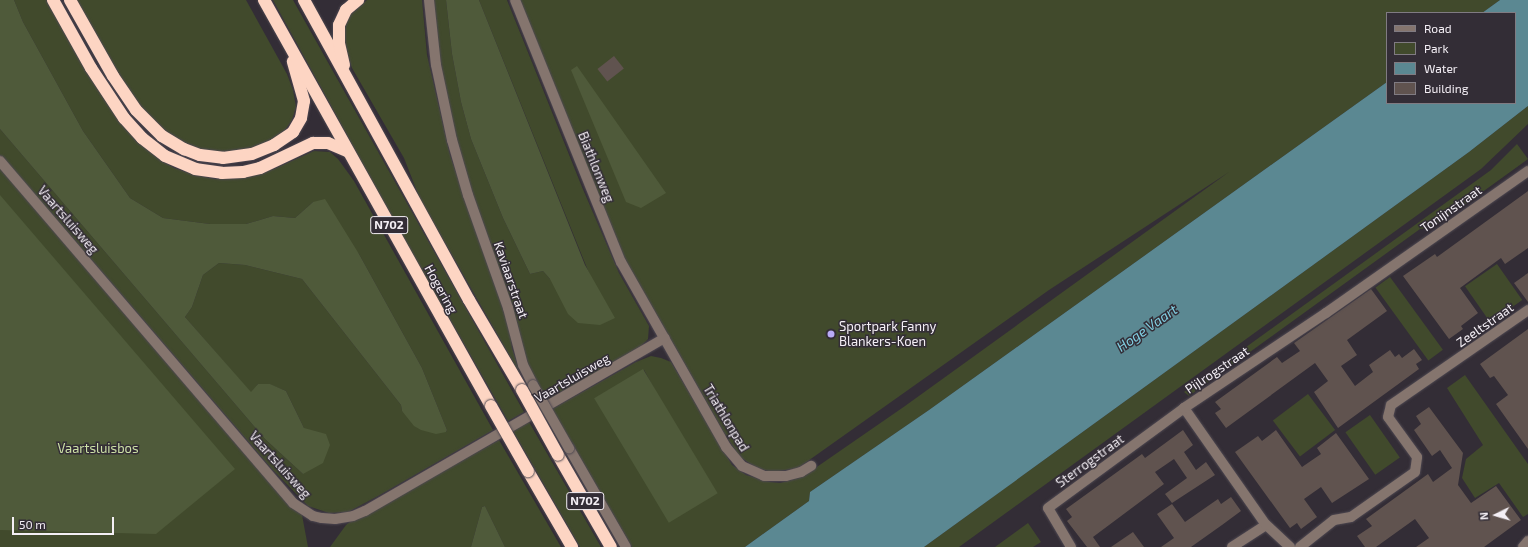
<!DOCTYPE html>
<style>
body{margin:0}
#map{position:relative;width:1528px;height:547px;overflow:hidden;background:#332d36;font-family:"Exo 2",sans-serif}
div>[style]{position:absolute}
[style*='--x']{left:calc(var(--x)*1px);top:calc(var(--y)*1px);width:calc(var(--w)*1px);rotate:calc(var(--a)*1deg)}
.green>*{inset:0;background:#414a2c;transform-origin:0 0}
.forest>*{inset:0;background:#4f5a3a;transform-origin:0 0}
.water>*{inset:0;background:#5b8892}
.building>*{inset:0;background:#60534f;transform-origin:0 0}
.roads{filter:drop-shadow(0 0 1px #4e4851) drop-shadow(0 0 1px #4e4851)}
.minor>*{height:10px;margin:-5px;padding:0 5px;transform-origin:5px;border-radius:5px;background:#85756e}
.highway>*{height:12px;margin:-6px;padding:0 6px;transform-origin:6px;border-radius:6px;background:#fdd5c3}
.bridges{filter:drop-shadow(0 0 1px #4e4851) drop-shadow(0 0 1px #4e4851)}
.minor-bridge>*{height:10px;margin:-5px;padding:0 5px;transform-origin:5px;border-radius:5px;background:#85756e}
.highway-bridge>*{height:12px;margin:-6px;padding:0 6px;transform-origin:6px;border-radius:6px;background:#fdd5c3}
.dots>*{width:11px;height:11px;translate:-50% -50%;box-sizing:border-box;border:2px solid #332d36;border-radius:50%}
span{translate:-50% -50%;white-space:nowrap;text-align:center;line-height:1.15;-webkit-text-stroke:3px #332d36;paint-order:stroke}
.shield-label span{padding:1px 3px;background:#332d36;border:1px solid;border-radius:3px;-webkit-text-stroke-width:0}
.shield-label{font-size:12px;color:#f4eff5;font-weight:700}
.street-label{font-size:13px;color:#f4eff5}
.poi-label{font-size:13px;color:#f4eff5}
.left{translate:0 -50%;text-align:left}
.park-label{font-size:13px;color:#cde1a6}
.water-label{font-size:14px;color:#81cfe2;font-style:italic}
.legend{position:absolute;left:1386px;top:12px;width:130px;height:92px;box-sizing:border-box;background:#332d36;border:1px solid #807b82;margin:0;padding:5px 7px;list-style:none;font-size:12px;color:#f4eff5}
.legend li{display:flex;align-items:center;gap:8px;height:20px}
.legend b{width:20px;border:1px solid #807b82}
.north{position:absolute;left:1476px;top:495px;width:40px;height:40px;-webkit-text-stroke:3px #332d36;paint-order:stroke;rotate:265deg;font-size:11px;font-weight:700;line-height:16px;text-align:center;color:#f4eff5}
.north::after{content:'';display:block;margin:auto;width:14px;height:18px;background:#f4eff5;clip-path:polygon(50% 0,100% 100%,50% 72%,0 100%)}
.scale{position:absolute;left:12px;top:517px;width:102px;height:18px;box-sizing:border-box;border:2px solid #f4eff5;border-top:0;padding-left:5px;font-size:12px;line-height:14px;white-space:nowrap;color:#f4eff5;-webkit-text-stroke:3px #332d36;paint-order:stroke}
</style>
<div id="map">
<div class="green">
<i style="clip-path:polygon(14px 0,48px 0,140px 143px,159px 159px,174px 168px,196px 175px,215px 179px,241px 178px,274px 169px,314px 151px,330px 152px,338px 159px,354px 181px,493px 430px,378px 496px,348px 512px,329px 513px,308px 506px,271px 468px,41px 201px,109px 296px,274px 488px,289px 505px,302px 515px,308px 547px,0 547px,0 129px,265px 439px,303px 474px,304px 428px,286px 391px,269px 384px,258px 384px,251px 393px,185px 317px,192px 307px,203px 275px,219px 263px,245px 265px,302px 279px,401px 405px,402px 411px,446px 432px,447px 430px,422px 368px,359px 254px,313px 202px,295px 218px,273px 216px,246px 224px,210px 224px,163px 218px,130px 198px,83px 131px,23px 22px)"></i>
<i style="clip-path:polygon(73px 0,246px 0,287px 74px,293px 90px,296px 107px,292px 120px,285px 130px,275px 138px,255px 149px,220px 155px,177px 142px,154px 123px,128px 91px)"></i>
<i style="clip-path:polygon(273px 0,293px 0,524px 412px,508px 421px,394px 221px)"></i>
<i style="clip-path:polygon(367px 0,422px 0,427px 55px,450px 155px,510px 329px,512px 348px,520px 374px,420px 199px,404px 158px,352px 68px,346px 50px,344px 35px,346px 23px,351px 14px)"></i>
<i style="clip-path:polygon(433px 0,446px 0,452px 54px,461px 102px,471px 139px,503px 218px,530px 274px,543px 271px,550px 279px,591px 278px,479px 0,507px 0,582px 187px,619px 273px,649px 326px,648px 339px,639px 348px,547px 400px,527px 366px,512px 306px,481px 223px,457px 148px,441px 78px)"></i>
<i style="clip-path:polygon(evenodd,519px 0,1500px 0,1482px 13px,1387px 13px,1387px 82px,929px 410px,810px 492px,809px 501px,745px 547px,632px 547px,552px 409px,636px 362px,651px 356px,661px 358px,671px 362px,732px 465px,746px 475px,770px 482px,780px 483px,799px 478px,811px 471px,905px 406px,1229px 172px,1049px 290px,798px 468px,772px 472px,757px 468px,740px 457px,726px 436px,626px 261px,519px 0,644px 370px,667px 412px,717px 494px,600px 405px,644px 370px)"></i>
<i style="clip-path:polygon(1528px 106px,1528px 124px,1481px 169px,959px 547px,924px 547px,1469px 152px)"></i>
<i style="clip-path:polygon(1517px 144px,1528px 159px,1434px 227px,1420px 229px,1189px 396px,1184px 392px,1491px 170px)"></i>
<i style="left:1497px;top:264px;width:44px;height:39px;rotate:55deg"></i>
<i style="left:1390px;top:277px;width:90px;height:18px;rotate:54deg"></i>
<i style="clip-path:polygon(1465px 375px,1528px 464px,1528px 514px,1523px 517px,1499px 483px,1475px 498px,1462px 478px,1466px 459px,1483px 445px,1447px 388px)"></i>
<i style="left:1308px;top:394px;width:45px;height:44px;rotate:53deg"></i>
<i style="left:1370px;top:415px;width:52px;height:30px;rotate:55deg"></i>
<i style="clip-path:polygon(529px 422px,601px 547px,580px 547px,550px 495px,513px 431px)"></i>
<i style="clip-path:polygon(499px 440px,561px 547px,505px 547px,485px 506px,482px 507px,471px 547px,330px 547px,346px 525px,355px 518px,370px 512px)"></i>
<i style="clip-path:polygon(1028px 523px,1041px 542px,1033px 547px,995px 547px)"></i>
</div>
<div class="forest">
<i style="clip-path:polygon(0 0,14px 0,23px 22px,83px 131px,130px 198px,163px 218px,210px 224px,246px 224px,273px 216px,295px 218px,313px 202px,325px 199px,359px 254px,422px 368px,447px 430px,446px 432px,436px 434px,421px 430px,414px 426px,402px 411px,401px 405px,302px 279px,245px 265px,219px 263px,203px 275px,192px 307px,185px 317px,251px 392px,258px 384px,270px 384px,286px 391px,304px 428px,326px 434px,330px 445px,323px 463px,303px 474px,265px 439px,0 129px)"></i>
<i style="clip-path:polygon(446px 0,479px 0,585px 265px,615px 318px,600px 325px,578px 323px,568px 314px,550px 279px,543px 271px,530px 274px,503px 218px,471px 139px,461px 102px,452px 54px)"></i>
<i style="clip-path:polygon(577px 66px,666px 193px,641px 208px,626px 202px,571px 70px)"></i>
<i style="clip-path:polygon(0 195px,235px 469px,156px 534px,0 530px)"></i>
<i style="left:643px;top:369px;width:145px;height:57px;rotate:59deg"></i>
<i style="clip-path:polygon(485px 506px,505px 547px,471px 547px,482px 507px)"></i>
</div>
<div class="water">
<i style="clip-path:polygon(1500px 0,1528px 0,1528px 106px,1469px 152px,982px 505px,924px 547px,745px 547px,809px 501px,810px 492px,929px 410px,1387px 82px,1387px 103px,1515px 103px,1515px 13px,1482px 13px)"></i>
</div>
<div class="building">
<i style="left:614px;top:56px;width:16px;height:21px;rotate:52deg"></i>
<i style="clip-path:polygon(1528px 191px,1528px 248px,1505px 264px,1501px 258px,1460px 288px,1478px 313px,1461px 326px,1463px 329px,1449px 339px,1403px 276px,1435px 254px,1437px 257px)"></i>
<i style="clip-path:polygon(1528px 273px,1528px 302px,1514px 283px)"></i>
<i style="clip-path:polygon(1371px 289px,1387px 311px,1347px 340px,1357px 355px,1341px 366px,1355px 386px,1373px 372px,1369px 365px,1390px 350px,1395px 357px,1399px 354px,1402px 358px,1414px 349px,1422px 360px,1416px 364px,1419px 369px,1338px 428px,1314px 392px,1328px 381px,1315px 363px,1226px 428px,1215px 413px,1221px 409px,1215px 402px,1277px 357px,1282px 363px,1300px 351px,1294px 343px)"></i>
<i style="clip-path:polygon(1528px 329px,1528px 449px,1496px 404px,1508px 395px,1494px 376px,1490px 378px,1480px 364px)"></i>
<i style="clip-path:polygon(1429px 407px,1463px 453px,1458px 485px,1471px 503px,1496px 486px,1521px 520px,1484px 547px,1416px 547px,1429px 538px,1415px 519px,1376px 547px,1365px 547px,1357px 536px,1372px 526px,1366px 519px,1428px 474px,1433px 482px,1452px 468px,1440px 450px,1432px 456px,1414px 430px,1421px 424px,1416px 416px)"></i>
<i style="clip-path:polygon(1183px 430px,1193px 445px,1184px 452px,1196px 470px,1206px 462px,1215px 475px,1172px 503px,1165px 494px,1187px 478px,1174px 459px,1155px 472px,1164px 484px,1093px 537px,1100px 547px,1087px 547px,1067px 521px,1072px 517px,1066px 509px,1142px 454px,1145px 458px)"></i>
<i style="clip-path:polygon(1276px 430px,1302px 467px,1321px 454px,1317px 448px,1336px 433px,1369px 479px,1332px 503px,1321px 487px,1304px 499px,1317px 517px,1301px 529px,1297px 523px,1290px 528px,1235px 452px,1258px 436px,1262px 441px)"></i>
<i style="clip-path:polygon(1231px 497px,1241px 511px,1222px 525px,1191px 547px,1161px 547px,1174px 538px,1157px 514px,1172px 504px,1185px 522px,1218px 499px,1221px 504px)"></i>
<i style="clip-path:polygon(1133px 532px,1144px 547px,1111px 547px)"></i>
</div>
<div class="roads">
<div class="minor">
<i style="--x:429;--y:0;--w:65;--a:83.9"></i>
<i style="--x:436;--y:65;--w:77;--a:78"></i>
<i style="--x:452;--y:140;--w:57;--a:73.8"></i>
<i style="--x:468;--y:195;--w:120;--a:70.5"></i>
<i style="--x:508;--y:308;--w:59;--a:75.3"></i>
<i style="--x:523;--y:365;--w:22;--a:63"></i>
<i style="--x:515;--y:0;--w:283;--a:68"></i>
<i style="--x:621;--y:262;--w:213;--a:60.4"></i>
<i style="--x:726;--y:447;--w:25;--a:50"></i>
<i style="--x:742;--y:466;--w:24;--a:24"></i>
<i style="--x:764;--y:476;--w:22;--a:0"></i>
<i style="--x:786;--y:476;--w:16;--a:-15"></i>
<i style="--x:801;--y:472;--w:12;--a:-31"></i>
<i style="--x:0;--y:161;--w:450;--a:49.4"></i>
<i style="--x:293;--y:503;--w:24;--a:33"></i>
<i style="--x:313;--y:516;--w:9;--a:13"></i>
<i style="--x:322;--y:518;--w:13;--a:4"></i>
<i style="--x:335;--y:519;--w:18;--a:-9"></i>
<i style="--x:353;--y:516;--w:13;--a:-23"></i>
<i style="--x:365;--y:511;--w:346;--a:-30"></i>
<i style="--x:569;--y:448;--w:114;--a:60.1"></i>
<i style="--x:1071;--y:547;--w:45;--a:-120.5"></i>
<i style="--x:1048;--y:508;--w:169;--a:-36.3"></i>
<i style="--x:1232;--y:547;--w:40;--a:-32.9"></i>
<i style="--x:1290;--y:547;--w:33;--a:-137"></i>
<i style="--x:1266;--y:525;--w:143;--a:-125"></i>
<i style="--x:1184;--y:408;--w:171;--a:-33.8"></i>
<i style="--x:1326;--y:313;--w:247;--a:-35.1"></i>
<i style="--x:1300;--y:547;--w:43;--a:-38.5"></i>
<i style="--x:1334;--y:520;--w:17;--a:-10"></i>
<i style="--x:1351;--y:517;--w:78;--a:-35.1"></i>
<i style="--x:1415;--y:472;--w:15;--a:-82"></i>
<i style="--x:1417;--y:457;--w:49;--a:-125.9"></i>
<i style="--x:1388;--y:417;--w:12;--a:-76"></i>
<i style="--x:1391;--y:405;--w:167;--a:-34.7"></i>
<i style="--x:1523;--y:547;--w:8;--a:-50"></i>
</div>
<div class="highway">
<i style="--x:53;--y:0;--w:78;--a:60.8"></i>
<i style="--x:91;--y:68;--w:60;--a:56.6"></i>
<i style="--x:124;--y:118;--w:27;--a:48"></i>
<i style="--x:142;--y:138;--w:29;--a:38"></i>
<i style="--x:165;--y:156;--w:33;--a:23"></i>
<i style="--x:195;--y:169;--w:27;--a:8"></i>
<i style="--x:222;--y:173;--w:21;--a:-3"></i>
<i style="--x:243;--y:172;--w:17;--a:-13"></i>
<i style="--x:260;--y:168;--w:59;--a:-25.3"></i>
<i style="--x:313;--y:143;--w:15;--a:0"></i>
<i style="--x:328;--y:143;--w:21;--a:23"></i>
<i style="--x:70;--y:0;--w:87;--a:60.5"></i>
<i style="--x:113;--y:76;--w:41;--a:55.9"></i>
<i style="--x:136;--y:110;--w:37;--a:45"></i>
<i style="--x:162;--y:136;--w:26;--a:31"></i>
<i style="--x:184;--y:149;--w:17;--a:21"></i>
<i style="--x:200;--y:155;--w:23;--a:7"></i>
<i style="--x:223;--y:158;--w:29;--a:-8"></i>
<i style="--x:252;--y:154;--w:24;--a:-22"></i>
<i style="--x:274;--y:145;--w:23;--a:-34"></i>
<i style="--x:293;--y:132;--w:16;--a:-60"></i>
<i style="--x:301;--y:118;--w:17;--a:-80"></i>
<i style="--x:304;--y:101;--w:41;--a:-105.8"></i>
<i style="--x:264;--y:0;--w:465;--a:60.8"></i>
<i style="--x:304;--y:0;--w:342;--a:61.2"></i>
<i style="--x:469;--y:300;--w:104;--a:59.5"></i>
<i style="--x:344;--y:65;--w:23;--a:-103"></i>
<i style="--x:339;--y:43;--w:18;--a:-90"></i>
<i style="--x:339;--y:25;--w:17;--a:-65"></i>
<i style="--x:346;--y:10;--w:16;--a:-40"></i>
<i style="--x:558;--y:455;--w:106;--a:60.1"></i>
<i style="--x:528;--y:471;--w:88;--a:59.9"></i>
</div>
</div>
<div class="bridges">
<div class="minor-bridge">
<i style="--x:533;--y:385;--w:73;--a:60.3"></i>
</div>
<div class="highway-bridge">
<i style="--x:522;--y:390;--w:74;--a:61"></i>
<i style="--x:491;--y:406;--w:75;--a:60.4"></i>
</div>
</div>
<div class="dots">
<i style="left:831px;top:334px;background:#b9abf7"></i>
</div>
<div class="shield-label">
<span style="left:389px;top:225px">N702</span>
<span style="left:585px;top:501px">N702</span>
</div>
<div class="street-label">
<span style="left:596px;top:167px;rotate:68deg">Biathlonweg</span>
<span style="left:1451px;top:209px;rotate:-35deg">Tonijnstraat</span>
<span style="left:68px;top:220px;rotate:49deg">Vaartsluisweg</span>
<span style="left:511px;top:280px;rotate:71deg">Kaviaarstraat</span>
<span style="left:441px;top:289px;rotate:61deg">Hogering</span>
<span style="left:1485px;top:325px;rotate:-35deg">Zeeltstraat</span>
<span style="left:1217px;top:370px;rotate:-34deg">Pijlrogstraat</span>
<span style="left:572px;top:378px;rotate:-30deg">Vaartsluisweg</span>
<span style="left:726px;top:418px;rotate:59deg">Triathlonpad</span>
<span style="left:1090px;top:461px;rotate:-36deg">Sterrogstraat</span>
<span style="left:280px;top:465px;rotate:48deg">Vaartsluisweg</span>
</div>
<div class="poi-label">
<span class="left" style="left:839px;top:334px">Sportpark Fanny<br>Blankers-Koen</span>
</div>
<div class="park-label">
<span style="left:98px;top:448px">Vaartsluisbos</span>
</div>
<div class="water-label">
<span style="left:1147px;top:328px;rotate:-35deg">Hoge Vaart</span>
</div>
<ul class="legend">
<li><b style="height:5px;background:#85756e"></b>Road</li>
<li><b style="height:11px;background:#414a2c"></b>Park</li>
<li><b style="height:11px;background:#5b8892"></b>Water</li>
<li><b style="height:11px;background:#60534f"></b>Building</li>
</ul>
<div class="north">N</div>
<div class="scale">50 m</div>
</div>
